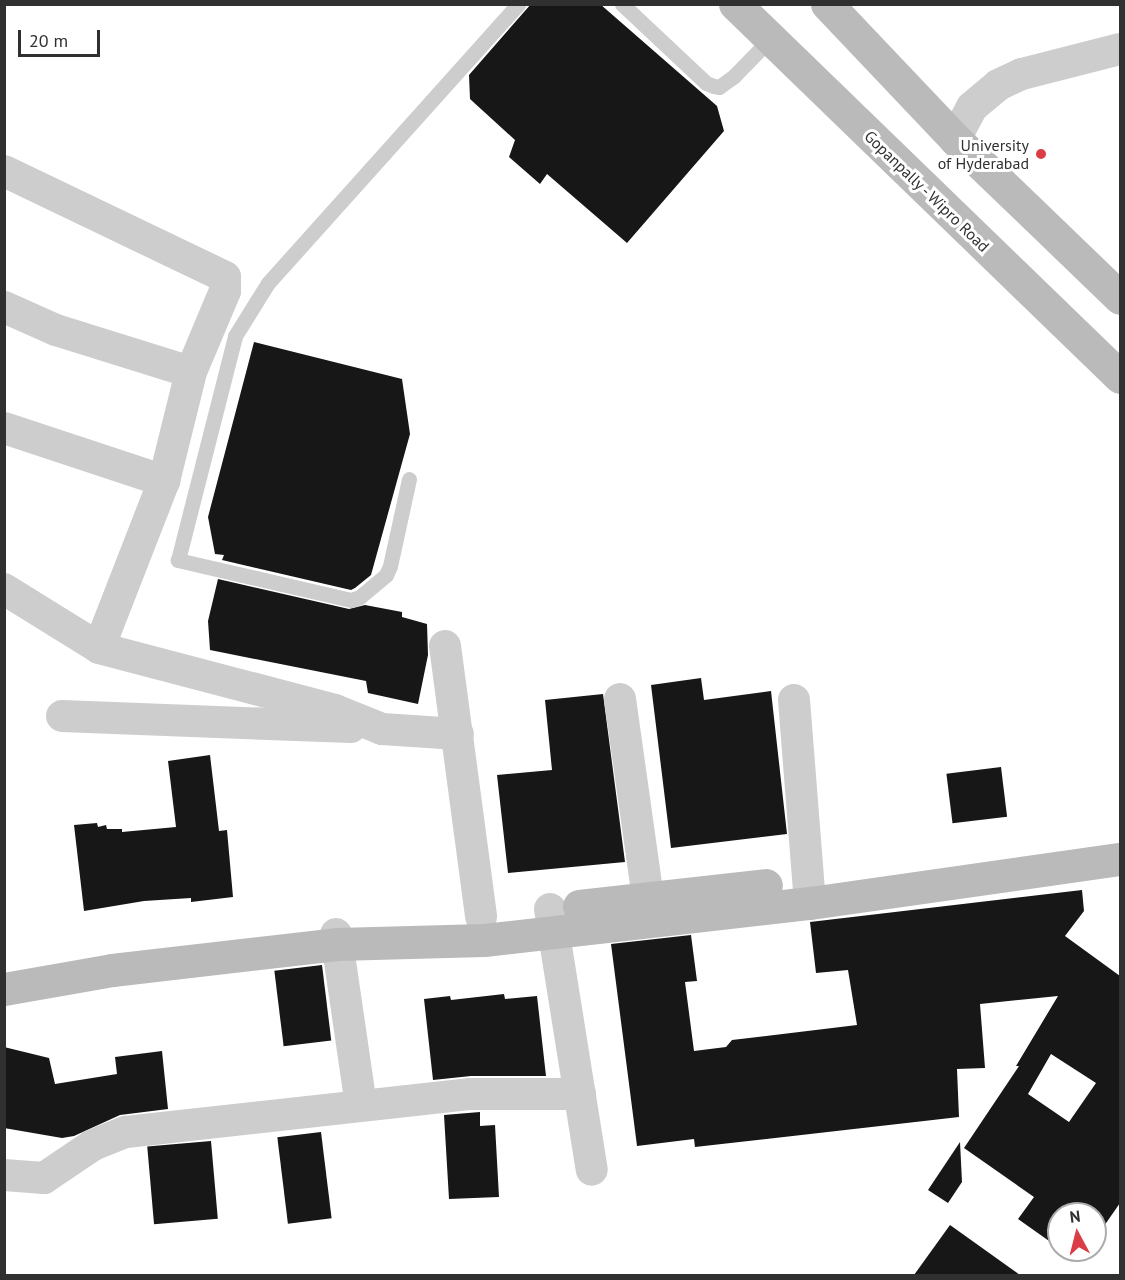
<!DOCTYPE html>
<style>
body{margin:0}
#map{position:relative;width:1125px;height:1280px;overflow:hidden;background:#fff;font-family:"PT Sans",sans-serif}
div>[style]{position:absolute}
[style*='--x']{left:calc(var(--x)*1px);top:calc(var(--y)*1px);width:calc(var(--w)*1px);rotate:calc(var(--a)*1deg)}
.building>*{inset:0;background:#171717;transform-origin:0 0}
.lane>*{height:15px;margin:-7.5px;padding:0 7.5px;transform-origin:7.5px;border-radius:7.5px;background:#cdcdcd}
.street>*{height:32px;margin:-16px;padding:0 16px;transform-origin:16px;border-radius:16px;background:#cdcdcd}
.secondary>*{height:33px;margin:-16.5px;padding:0 16.5px;transform-origin:16.5px;border-radius:16.5px;background:#bababa}
.dots>*{width:16px;height:16px;translate:-50% -50%;box-sizing:border-box;border:3px solid #fff;border-radius:50%}
span{translate:-50% -50%;white-space:nowrap;text-align:center;line-height:1.15;-webkit-text-stroke:6px #fff;paint-order:stroke}
.poi-label{font-size:16px;color:#303030}
.right{translate:-100% -50%;text-align:right}
.street-label{font-size:16px;color:#303030}
.frame{position:absolute;inset:0;border:6px solid #303030;pointer-events:none}
.north{position:absolute;left:1047px;top:1202px;width:60px;height:60px;box-sizing:border-box;background:#fff;border:2px solid #acacac;border-radius:50%;rotate:353deg;font-size:16px;font-weight:700;line-height:24px;text-align:center;color:#303030}
.north::after{content:'';display:block;margin:auto;width:21px;height:27px;background:#db3d46;clip-path:polygon(50% 0,100% 100%,50% 72%,0 100%)}
.scale{position:absolute;left:18px;top:30px;width:82px;height:27px;box-sizing:border-box;border:3px solid #303030;border-top:0;padding-left:8px;font-size:18px;line-height:21px;white-space:nowrap;color:#303030;-webkit-text-stroke:4px #fff;paint-order:stroke}
</style>
<div id="map">
<div class="building">
<i style="clip-path:polygon(531px 4px,600px 4px,717px 106px,724px 131px,627px 243px,547px 174px,540px 184px,509px 157px,515px 140px,470px 99px,469px 75px)"></i>
<i style="clip-path:polygon(254px 342px,402px 379px,410px 434px,371px 575px,355px 588px,351px 590px,222px 560px,224px 555px,215px 554px,208px 517px)"></i>
<i style="clip-path:polygon(218px 579px,349px 609px,365px 605px,402px 612px,402px 617px,427px 624px,428px 655px,418px 704px,368px 693px,366px 681px,210px 650px,208px 621px)"></i>
<i style="clip-path:polygon(701px 678px,704px 700px,771px 691px,787px 834px,671px 848px,651px 685px)"></i>
<i style="clip-path:polygon(603px 694px,625px 862px,508px 873px,497px 775px,552px 770px,545px 700px)"></i>
<i style="clip-path:polygon(210px 755px,219px 831px,227px 830px,233px 897px,191px 902px,191px 898px,144px 901px,84px 911px,74px 825px,97px 823px,98px 827px,106px 825px,107px 829px,122px 829px,122px 832px,176px 827px,168px 761px)"></i>
<i style="left:1001px;top:767px;width:50px;height:55px;rotate:83deg"></i>
<i style="clip-path:polygon(evenodd,1082px 890px,1084px 911px,1065px 936px,1120px 976px,1120px 1203px,1095px 1239px,1095px 1214px,1059px 1214px,1059px 1248px,1018px 1219px,1034px 1197px,964px 1148px,1019px 1066px,1016px 1066px,1058px 996px,980px 1004px,985px 1068px,957px 1069px,959px 1117px,695px 1147px,694px 1139px,637px 1146px,611px 944px,691px 935px,697px 981px,685px 982px,694px 1051px,726px 1047px,732px 1040px,857px 1025px,848px 970px,816px 973px,810px 922px,1082px 890px,1051px 1054px,1096px 1083px,1069px 1122px,1028px 1094px,1051px 1054px)"></i>
<i style="left:322px;top:965px;width:76px;height:48px;rotate:83deg"></i>
<i style="clip-path:polygon(504px 994px,505px 999px,537px 996px,546px 1076px,471px 1076px,433px 1080px,424px 999px,450px 996px,451px 1000px)"></i>
<i style="clip-path:polygon(4px 1047px,49px 1058px,55px 1084px,117px 1074px,115px 1057px,162px 1051px,168px 1109px,120px 1115px,74px 1136px,62px 1138px,4px 1128px)"></i>
<i style="clip-path:polygon(480px 1112px,480px 1126px,495px 1125px,499px 1197px,449px 1199px,444px 1115px)"></i>
<i style="left:321px;top:1132px;width:87px;height:44px;rotate:83deg"></i>
<i style="left:211px;top:1141px;width:78px;height:64px;rotate:85deg"></i>
<i style="clip-path:polygon(960px 1142px,962px 1182px,948px 1203px,928px 1190px)"></i>
<i style="clip-path:polygon(950px 1225px,1020px 1275px,914px 1275px)"></i>
</div>
<div class="lane">
<i style="--x:622;--y:4;--w:115;--a:43.2"></i>
<i style="--x:706;--y:83;--w:9;--a:21"></i>
<i style="--x:714;--y:86;--w:5;--a:11"></i>
<i style="--x:719;--y:87;--w:19;--a:-36"></i>
<i style="--x:734;--y:76;--w:52;--a:-45.8"></i>
<i style="--x:409;--y:479;--w:89;--a:102.3"></i>
<i style="--x:390;--y:566;--w:10;--a:114"></i>
<i style="--x:386;--y:575;--w:34;--a:140"></i>
<i style="--x:360;--y:597;--w:9;--a:162"></i>
<i style="--x:351;--y:600;--w:178;--a:-167"></i>
<i style="--x:178;--y:560;--w:231;--a:-75.7"></i>
<i style="--x:235;--y:336;--w:62;--a:-58.1"></i>
<i style="--x:268;--y:283;--w:375;--a:-48.1"></i>
</div>
<div class="street">
<i style="--x:955;--y:139;--w:36;--a:-62"></i>
<i style="--x:972;--y:107;--w:34;--a:-40"></i>
<i style="--x:998;--y:85;--w:26;--a:-25"></i>
<i style="--x:1022;--y:74;--w:101;--a:-14.3"></i>
<i style="--x:4;--y:171;--w:245;--a:25.6"></i>
<i style="--x:225;--y:277;--w:14;--a:90"></i>
<i style="--x:225;--y:291;--w:88;--a:112.8"></i>
<i style="--x:191;--y:372;--w:112;--a:103.9"></i>
<i style="--x:164;--y:481;--w:179;--a:111.3"></i>
<i style="--x:4;--y:307;--w:57;--a:23.9"></i>
<i style="--x:56;--y:330;--w:141;--a:17.3"></i>
<i style="--x:4;--y:428;--w:169;--a:18.3"></i>
<i style="--x:4;--y:589;--w:112;--a:31.8"></i>
<i style="--x:99;--y:648;--w:244;--a:14.7"></i>
<i style="--x:335;--y:710;--w:51;--a:22"></i>
<i style="--x:382;--y:729;--w:76;--a:3.8"></i>
<i style="--x:445;--y:646;--w:273;--a:82.4"></i>
<i style="--x:620;--y:699;--w:200;--a:82"></i>
<i style="--x:794;--y:700;--w:204;--a:85.5"></i>
<i style="--x:62;--y:716;--w:289;--a:2.2"></i>
<i style="--x:550;--y:909;--w:264;--a:80.9"></i>
<i style="--x:336;--y:934;--w:173;--a:81.7"></i>
<i style="--x:4;--y:1175;--w:40;--a:4.3"></i>
<i style="--x:44;--y:1178;--w:59;--a:-34"></i>
<i style="--x:93;--y:1145;--w:35;--a:-22"></i>
<i style="--x:126;--y:1132;--w:347;--a:-6.3"></i>
<i style="--x:471;--y:1094;--w:109;--a:0"></i>
</div>
<div class="secondary">
<i style="--x:735;--y:4;--w:536;--a:44.09"></i>
<i style="--x:827;--y:4;--w:186;--a:46.5"></i>
<i style="--x:955;--y:139;--w:229;--a:43.9"></i>
<i style="--x:579;--y:906;--w:188;--a:-6.4"></i>
<i style="--x:4;--y:989;--w:110;--a:-10"></i>
<i style="--x:112;--y:970;--w:226;--a:-6.6"></i>
<i style="--x:337;--y:944;--w:147;--a:-1.6"></i>
<i style="--x:484;--y:940;--w:328;--a:-6.5"></i>
<i style="--x:810;--y:903;--w:313;--a:-8.1"></i>
</div>
<div class="dots">
<i style="left:1041px;top:154px;background:#db3d46"></i>
</div>
<div class="poi-label">
<span class="right" style="left:1029px;top:154px">University<br>of Hyderabad</span>
</div>
<div class="street-label">
<span style="left:927px;top:191px;rotate:44deg">Gopanpally - Wipro Road</span>
</div>
<div class="frame"></div>
<div class="north">N</div>
<div class="scale">20 m</div>
</div>
